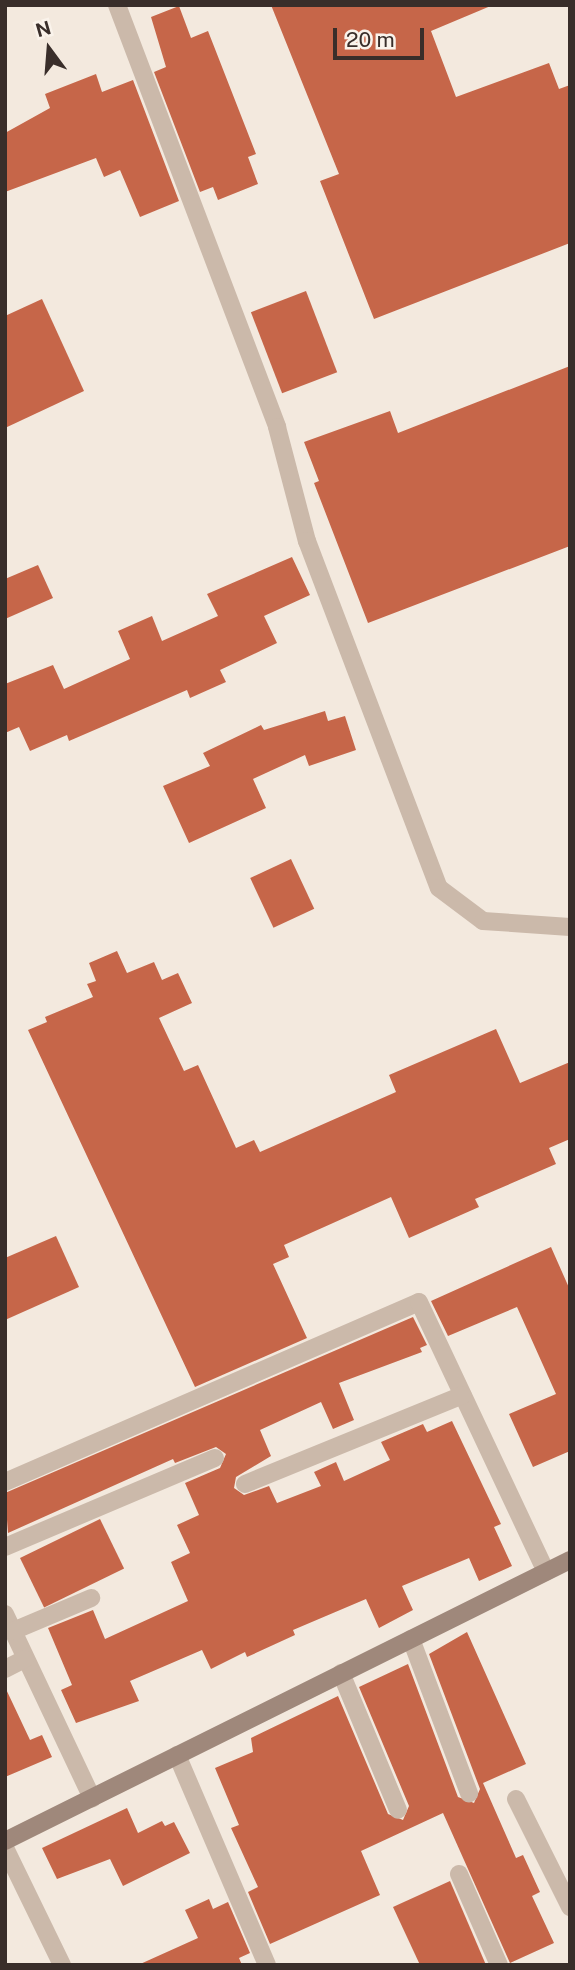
<!DOCTYPE html>
<style>
body{margin:0}
#map{position:relative;width:575px;height:1970px;overflow:hidden;background:#f3e9de;font-family:"Public Sans",sans-serif}
div>[style]{position:absolute}
[style*='--x']{left:calc(var(--x)*1px);top:calc(var(--y)*1px);width:calc(var(--w)*1px);rotate:calc(var(--a)*1deg)}
.building>*{inset:0;background:#c66649;transform-origin:0 0}
.street>*{height:18px;margin:-9px;padding:0 9px;transform-origin:9px;border-radius:9px;background:#cbb9aa}
.secondary>*{height:18px;margin:-9px;padding:0 9px;transform-origin:9px;border-radius:9px;background:#9f887b}
span{translate:-50% -50%;white-space:nowrap;text-align:center;line-height:1.15;-webkit-text-stroke:6px #faf3eb;paint-order:stroke}
.frame{position:absolute;inset:0;border:7px solid #392e2a;pointer-events:none}
.north{position:absolute;left:14px;top:14px;width:70px;height:70px;-webkit-text-stroke:5px #faf3eb;paint-order:stroke;rotate:344deg;font-size:19px;font-weight:700;line-height:28px;text-align:center;color:#392e2a}
.north::after{content:'';display:block;margin:auto;width:24px;height:32px;background:#392e2a;clip-path:polygon(50% 0,100% 100%,50% 72%,0 100%)}
.scale{position:absolute;left:333px;top:28px;width:91px;height:32px;box-sizing:border-box;border:4px solid #392e2a;border-top:0;padding-left:9px;font-size:21px;line-height:24px;white-space:nowrap;color:#392e2a;-webkit-text-stroke:5px #faf3eb;paint-order:stroke}
</style>
<div id="map">
<div class="building">
<i style="clip-path:polygon(271px 5px,493px 5px,431px 31px,456px 97px,549px 63px,559px 89px,570px 85px,570px 243px,374px 319px,320px 181px,339px 174px)"></i>
<i style="clip-path:polygon(179px 6px,191px 38px,208px 31px,256px 154px,248px 157px,258px 184px,218px 200px,213px 187px,200px 192px,154px 72px,166px 67px,151px 17px)"></i>
<i style="clip-path:polygon(96px 74px,102px 92px,133px 80px,179px 201px,140px 217px,120px 170px,104px 177px,96px 158px,5px 192px,5px 133px,50px 108px,45px 94px)"></i>
<i style="left:306px;top:291px;width:87px;height:59px;rotate:69deg"></i>
<i style="clip-path:polygon(42px 299px,84px 391px,5px 428px,5px 316px)"></i>
<i style="clip-path:polygon(570px 366px,570px 546px,368px 623px,314px 483px,319px 481px,304px 442px,390px 411px,398px 433px)"></i>
<i style="clip-path:polygon(292px 557px,310px 595px,264px 616px,277px 643px,220px 670px,226px 682px,190px 698px,187px 690px,69px 741px,67px 735px,30px 751px,19px 727px,5px 733px,5px 684px,53px 665px,64px 689px,130px 659px,118px 631px,152px 616px,162px 641px,218px 616px,207px 594px)"></i>
<i style="clip-path:polygon(38px 565px,53px 598px,5px 619px,5px 579px)"></i>
<i style="clip-path:polygon(325px 711px,328px 721px,345px 716px,356px 750px,309px 766px,305px 755px,253px 779px,266px 808px,189px 843px,163px 786px,210px 766px,203px 753px,261px 725px,264px 730px)"></i>
<i style="left:291px;top:859px;width:55px;height:45px;rotate:65deg"></i>
<i style="clip-path:polygon(117px 951px,127px 973px,154px 962px,162px 980px,178px 973px,192px 1003px,159px 1018px,184px 1071px,198px 1065px,236px 1148px,254px 1140px,260px 1152px,396px 1092px,389px 1075px,496px 1029px,520px 1083px,570px 1062px,570px 1139px,549px 1148px,556px 1164px,475px 1199px,479px 1207px,409px 1238px,391px 1197px,284px 1245px,289px 1257px,273px 1264px,307px 1338px,195px 1387px,28px 1030px,47px 1022px,45px 1017px,93px 997px,87px 984px,96px 981px,89px 963px)"></i>
<i style="clip-path:polygon(56px 1236px,79px 1287px,5px 1320px,5px 1258px)"></i>
<i style="clip-path:polygon(551px 1247px,570px 1290px,570px 1451px,533px 1467px,509px 1414px,556px 1394px,517px 1307px,448px 1336px,431px 1301px)"></i>
<i style="clip-path:polygon(413px 1317px,427px 1345px,420px 1348px,422px 1352px,339px 1383px,354px 1420px,333px 1429px,321px 1402px,260px 1430px,271px 1456px,236px 1477px,234px 1488px,244px 1495px,269px 1486px,277px 1503px,321px 1486px,314px 1472px,336px 1462px,344px 1481px,390px 1460px,381px 1442px,423px 1424px,427px 1432px,452px 1421px,501px 1524px,494px 1527px,512px 1566px,479px 1581px,469px 1558px,402px 1586px,413px 1610px,379px 1628px,366px 1599px,293px 1630px,295px 1635px,247px 1657px,245px 1652px,211px 1669px,202px 1650px,130px 1681px,139px 1701px,76px 1723px,61px 1690px,72px 1685px,48px 1628px,93px 1610px,105px 1639px,188px 1601px,171px 1562px,190px 1553px,177px 1525px,199px 1515px,185px 1483px,220px 1468px,226px 1454px,216px 1447px,175px 1463px,173px 1459px,8px 1533px,5px 1493px)"></i>
<i style="left:100px;top:1519px;width:55px;height:89px;rotate:64deg"></i>
<i style="clip-path:polygon(467px 1632px,526px 1764px,483px 1783px,516px 1858px,523px 1855px,540px 1892px,532px 1896px,554px 1943px,510px 1963px,443px 1813px,361px 1851px,380px 1895px,270px 1944px,248px 1892px,258px 1887px,231px 1828px,239px 1825px,215px 1768px,253px 1752px,251px 1738px,338px 1696px,388px 1814px,403px 1820px,409px 1806px,359px 1687px,408px 1664px,458px 1797px,474px 1803px,480px 1789px,429px 1654px)"></i>
<i style="clip-path:polygon(5px 1687px,30px 1740px,42px 1735px,52px 1757px,5px 1777px)"></i>
<i style="clip-path:polygon(127px 1808px,138px 1833px,162px 1821px,165px 1826px,174px 1822px,190px 1853px,123px 1886px,110px 1859px,57px 1879px,42px 1848px)"></i>
<i style="clip-path:polygon(450px 1881px,486px 1965px,420px 1965px,393px 1907px)"></i>
<i style="clip-path:polygon(209px 1899px,213px 1909px,228px 1902px,250px 1953px,239px 1958px,242px 1965px,138px 1965px,198px 1938px,185px 1910px)"></i>
</div>
<div class="street">
<i style="--x:117;--y:5;--w:451;--a:69.2"></i>
<i style="--x:277;--y:427;--w:118;--a:75.3"></i>
<i style="--x:307;--y:541;--w:371;--a:69.2"></i>
<i style="--x:439;--y:888;--w:55;--a:36.9"></i>
<i style="--x:483;--y:921;--w:87;--a:3.9"></i>
<i style="--x:5;--y:1482;--w:451;--a:-23.5"></i>
<i style="--x:419;--y:1302;--w:298;--a:64.8"></i>
<i style="--x:245;--y:1484;--w:235;--a:-22.2"></i>
<i style="--x:5;--y:1547;--w:228;--a:-23"></i>
<i style="--x:5;--y:1614;--w:204;--a:64.7"></i>
<i style="--x:13;--y:1631;--w:85;--a:-22.9"></i>
<i style="--x:411;--y:1639;--w:165;--a:69.4"></i>
<i style="--x:5;--y:1669;--w:22;--a:-27"></i>
<i style="--x:341;--y:1673;--w:148;--a:67.4"></i>
<i style="--x:177;--y:1755;--w:228;--a:66.8"></i>
<i style="--x:516;--y:1799;--w:121;--a:63.4"></i>
<i style="--x:5;--y:1848;--w:130;--a:64"></i>
<i style="--x:459;--y:1874;--w:99;--a:66.3"></i>
</div>
<div class="secondary">
<i style="--x:5;--y:1841;--w:631;--a:-26.44"></i>
</div>
<div class="frame"></div>
<div class="north">N</div>
<div class="scale">20 m</div>
</div>
